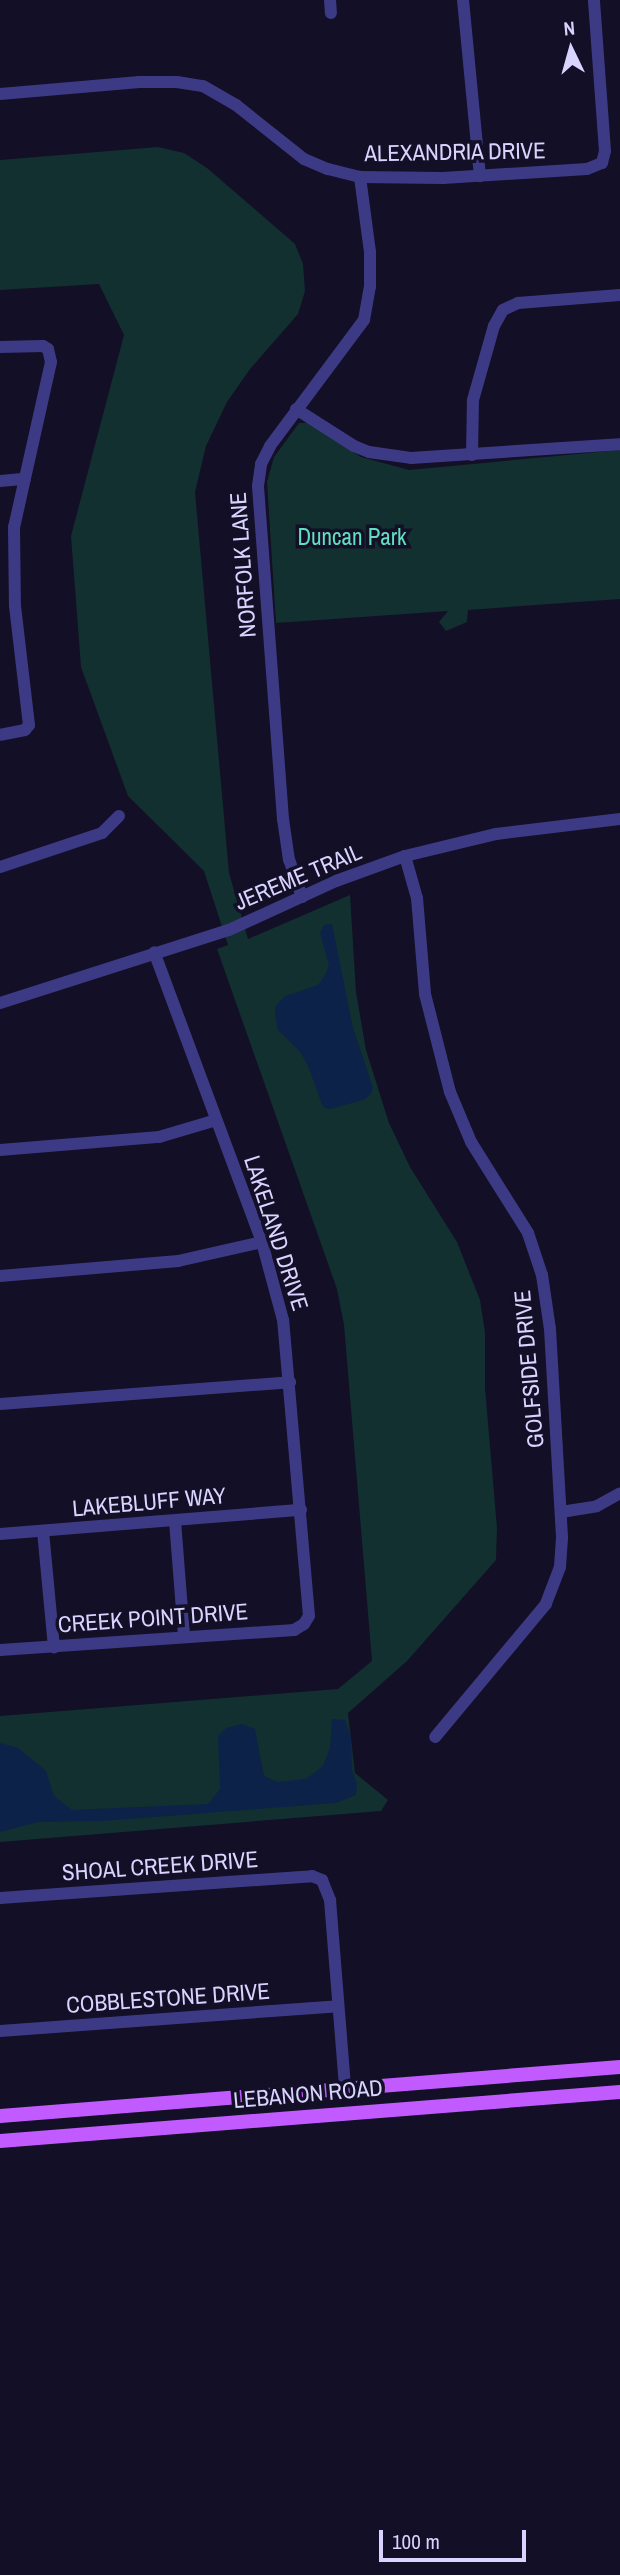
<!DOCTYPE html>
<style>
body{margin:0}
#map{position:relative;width:620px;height:2575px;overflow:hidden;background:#130f26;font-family:"Archivo Narrow",sans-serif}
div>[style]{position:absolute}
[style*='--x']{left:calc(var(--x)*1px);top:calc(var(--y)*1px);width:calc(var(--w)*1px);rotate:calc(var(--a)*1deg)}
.green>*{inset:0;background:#12302f}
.water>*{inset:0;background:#0c2248}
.minor>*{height:12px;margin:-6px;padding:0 6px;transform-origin:6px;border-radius:6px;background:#3d3a85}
.major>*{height:14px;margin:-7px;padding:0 7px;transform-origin:7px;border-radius:7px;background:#c25bff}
span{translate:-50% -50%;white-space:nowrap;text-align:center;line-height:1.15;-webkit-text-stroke:7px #130f26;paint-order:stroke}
.street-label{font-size:23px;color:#d9d4ff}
.park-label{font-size:23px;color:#5fe0c0}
.north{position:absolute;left:536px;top:14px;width:70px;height:70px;-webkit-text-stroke:5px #130f26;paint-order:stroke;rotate:355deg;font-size:19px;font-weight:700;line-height:28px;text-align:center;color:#d9d4ff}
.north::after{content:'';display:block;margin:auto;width:24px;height:32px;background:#d9d4ff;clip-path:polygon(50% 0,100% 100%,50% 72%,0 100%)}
.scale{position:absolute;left:379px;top:2530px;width:147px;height:32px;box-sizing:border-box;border:4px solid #d9d4ff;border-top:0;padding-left:9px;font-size:21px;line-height:24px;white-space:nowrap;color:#d9d4ff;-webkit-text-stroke:5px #130f26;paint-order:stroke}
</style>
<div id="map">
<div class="green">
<i style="clip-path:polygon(158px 147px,184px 153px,207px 168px,295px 244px,303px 264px,305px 291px,298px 314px,250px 369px,227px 402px,206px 446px,195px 492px,229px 873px,248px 939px,350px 895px,356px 992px,366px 1050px,389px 1123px,410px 1167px,457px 1242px,480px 1300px,485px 1332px,485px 1388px,497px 1528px,496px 1560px,407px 1661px,348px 1713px,355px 1773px,388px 1800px,381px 1811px,0 1842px,0 1716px,338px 1689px,372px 1661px,344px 1325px,337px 1289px,217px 949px,228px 945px,204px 871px,128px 796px,81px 667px,71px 536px,124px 335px,99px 284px,0 290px,0 160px)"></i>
<i style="clip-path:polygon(299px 423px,308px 423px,361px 457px,409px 470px,620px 450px,620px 599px,468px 610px,467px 622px,446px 631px,439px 622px,448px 611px,276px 623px,267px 482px,274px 457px)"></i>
</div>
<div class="water">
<i style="clip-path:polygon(332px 924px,353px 1028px,373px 1088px,371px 1094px,363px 1100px,330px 1109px,323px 1107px,308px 1066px,300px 1052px,278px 1030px,275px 1015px,276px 1005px,285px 996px,318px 985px,325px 975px,329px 965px,320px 933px,324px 925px)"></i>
<i style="clip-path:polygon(332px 1719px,345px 1720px,351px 1737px,352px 1770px,357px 1784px,356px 1795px,336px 1803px,102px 1821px,38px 1822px,0 1832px,0 1743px,18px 1748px,46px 1771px,54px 1796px,72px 1810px,208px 1804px,220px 1789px,218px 1736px,226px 1728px,242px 1724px,255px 1729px,264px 1776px,278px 1782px,306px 1779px,323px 1766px,330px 1748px)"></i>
</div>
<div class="minor">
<i style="--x:330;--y:0;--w:13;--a:86"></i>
<i style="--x:463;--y:0;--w:177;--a:84.5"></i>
<i style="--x:0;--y:94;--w:140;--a:-4.9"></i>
<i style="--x:139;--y:82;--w:38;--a:0"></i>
<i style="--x:177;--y:82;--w:26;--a:9"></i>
<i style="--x:203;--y:86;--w:38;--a:30"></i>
<i style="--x:236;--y:105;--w:87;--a:38.5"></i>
<i style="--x:304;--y:159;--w:26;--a:23"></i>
<i style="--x:328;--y:169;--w:33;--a:14"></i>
<i style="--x:360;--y:177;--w:83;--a:0.7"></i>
<i style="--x:443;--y:178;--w:144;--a:-3.6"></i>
<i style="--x:587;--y:169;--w:16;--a:-22"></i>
<i style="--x:602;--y:163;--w:12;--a:-76"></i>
<i style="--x:605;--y:151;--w:151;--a:-94.2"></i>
<i style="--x:0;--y:347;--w:43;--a:-1.3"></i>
<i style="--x:43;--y:346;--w:6;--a:31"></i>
<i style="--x:48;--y:349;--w:13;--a:77"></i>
<i style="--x:51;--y:362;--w:169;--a:102.6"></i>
<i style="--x:14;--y:527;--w:79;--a:89.3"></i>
<i style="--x:15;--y:606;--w:120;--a:83.3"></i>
<i style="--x:29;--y:725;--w:6;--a:129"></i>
<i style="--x:25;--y:730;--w:25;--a:169"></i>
<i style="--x:296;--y:409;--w:69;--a:32.5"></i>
<i style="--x:354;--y:446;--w:16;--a:22"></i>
<i style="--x:369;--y:452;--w:42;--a:8.1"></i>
<i style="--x:411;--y:458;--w:209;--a:-3.8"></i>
<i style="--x:472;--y:455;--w:55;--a:-89"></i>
<i style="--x:473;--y:400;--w:77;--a:-74.2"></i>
<i style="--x:494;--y:326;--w:18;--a:-61"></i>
<i style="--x:503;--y:310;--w:17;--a:-25"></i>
<i style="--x:518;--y:303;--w:102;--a:-4.5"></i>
<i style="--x:0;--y:481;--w:25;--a:-5"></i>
<i style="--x:405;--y:856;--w:44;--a:74.1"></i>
<i style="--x:417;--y:898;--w:96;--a:85.2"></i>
<i style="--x:425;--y:994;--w:101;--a:75.7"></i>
<i style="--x:450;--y:1092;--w:54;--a:67.2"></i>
<i style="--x:471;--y:1142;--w:107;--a:57.9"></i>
<i style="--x:528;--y:1233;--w:44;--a:71.6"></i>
<i style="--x:542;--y:1275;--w:55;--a:81.6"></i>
<i style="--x:550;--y:1329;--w:209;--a:86.7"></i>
<i style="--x:562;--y:1538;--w:29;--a:94"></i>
<i style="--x:560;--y:1567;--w:40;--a:111"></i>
<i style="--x:546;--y:1604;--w:173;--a:129.8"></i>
<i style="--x:0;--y:867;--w:108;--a:-18.4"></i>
<i style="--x:102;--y:833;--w:24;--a:-45"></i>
<i style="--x:302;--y:897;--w:39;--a:-109"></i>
<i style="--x:289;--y:860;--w:41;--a:-98.3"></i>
<i style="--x:283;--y:819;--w:334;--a:-94.3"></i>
<i style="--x:258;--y:486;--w:22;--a:-82"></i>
<i style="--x:261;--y:464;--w:20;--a:-63"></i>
<i style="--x:270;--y:446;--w:157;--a:-53.3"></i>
<i style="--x:364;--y:320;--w:34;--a:-80"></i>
<i style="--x:370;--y:287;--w:35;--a:-90"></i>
<i style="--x:370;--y:252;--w:76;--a:-97.6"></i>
<i style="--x:0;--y:1003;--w:240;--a:-17.7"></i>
<i style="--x:229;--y:930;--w:118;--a:-24.6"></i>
<i style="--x:336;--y:881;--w:73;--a:-19.9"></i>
<i style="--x:405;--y:856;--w:94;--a:-13.6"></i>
<i style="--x:496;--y:834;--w:125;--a:-6.9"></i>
<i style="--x:0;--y:1150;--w:160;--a:-4.7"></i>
<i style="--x:159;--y:1137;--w:59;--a:-16.6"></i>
<i style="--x:0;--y:1276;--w:179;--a:-4.8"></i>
<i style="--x:178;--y:1261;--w:86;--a:-12.7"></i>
<i style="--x:0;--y:1404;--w:291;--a:-4.3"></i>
<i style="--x:561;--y:1512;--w:36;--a:-9"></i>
<i style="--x:597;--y:1506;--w:26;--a:-29"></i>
<i style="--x:175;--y:1521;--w:115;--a:85.5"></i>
<i style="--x:43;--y:1531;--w:117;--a:84.6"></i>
<i style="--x:0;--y:1534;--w:302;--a:-4.6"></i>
<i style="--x:0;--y:1650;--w:295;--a:-3.9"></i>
<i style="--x:294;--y:1630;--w:12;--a:-31"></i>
<i style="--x:304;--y:1624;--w:9;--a:-58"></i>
<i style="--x:309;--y:1616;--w:297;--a:-95"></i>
<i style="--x:283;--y:1320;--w:81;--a:-105.1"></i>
<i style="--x:262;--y:1242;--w:309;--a:-110.4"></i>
<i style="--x:0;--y:1898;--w:313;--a:-4"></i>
<i style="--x:312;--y:1876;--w:11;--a:22"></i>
<i style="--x:322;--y:1880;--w:22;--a:68"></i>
<i style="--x:330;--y:1900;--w:189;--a:85.4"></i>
<i style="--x:0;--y:2031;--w:339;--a:-4.2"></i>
</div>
<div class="major">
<i style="--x:0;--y:2116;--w:622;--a:-4.52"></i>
<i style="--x:0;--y:2141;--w:622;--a:-4.52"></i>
</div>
<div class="street-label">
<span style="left:455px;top:152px;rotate:-1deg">ALEXANDRIA DRIVE</span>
<span style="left:243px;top:565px;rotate:-94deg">NORFOLK LANE</span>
<span style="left:298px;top:877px;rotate:-23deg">JEREME TRAIL</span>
<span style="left:276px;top:1233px;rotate:72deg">LAKELAND DRIVE</span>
<span style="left:529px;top:1369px;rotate:-95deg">GOLFSIDE DRIVE</span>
<span style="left:149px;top:1502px;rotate:-5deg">LAKEBLUFF WAY</span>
<span style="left:153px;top:1618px;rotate:-4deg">CREEK POINT DRIVE</span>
<span style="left:160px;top:1866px;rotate:-4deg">SHOAL CREEK DRIVE</span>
<span style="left:168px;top:1998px;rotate:-4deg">COBBLESTONE DRIVE</span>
<span style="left:308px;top:2094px;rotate:-5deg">LEBANON ROAD</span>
</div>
<div class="park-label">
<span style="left:352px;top:537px">Duncan Park</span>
</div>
<div class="north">N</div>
<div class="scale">100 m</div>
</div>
